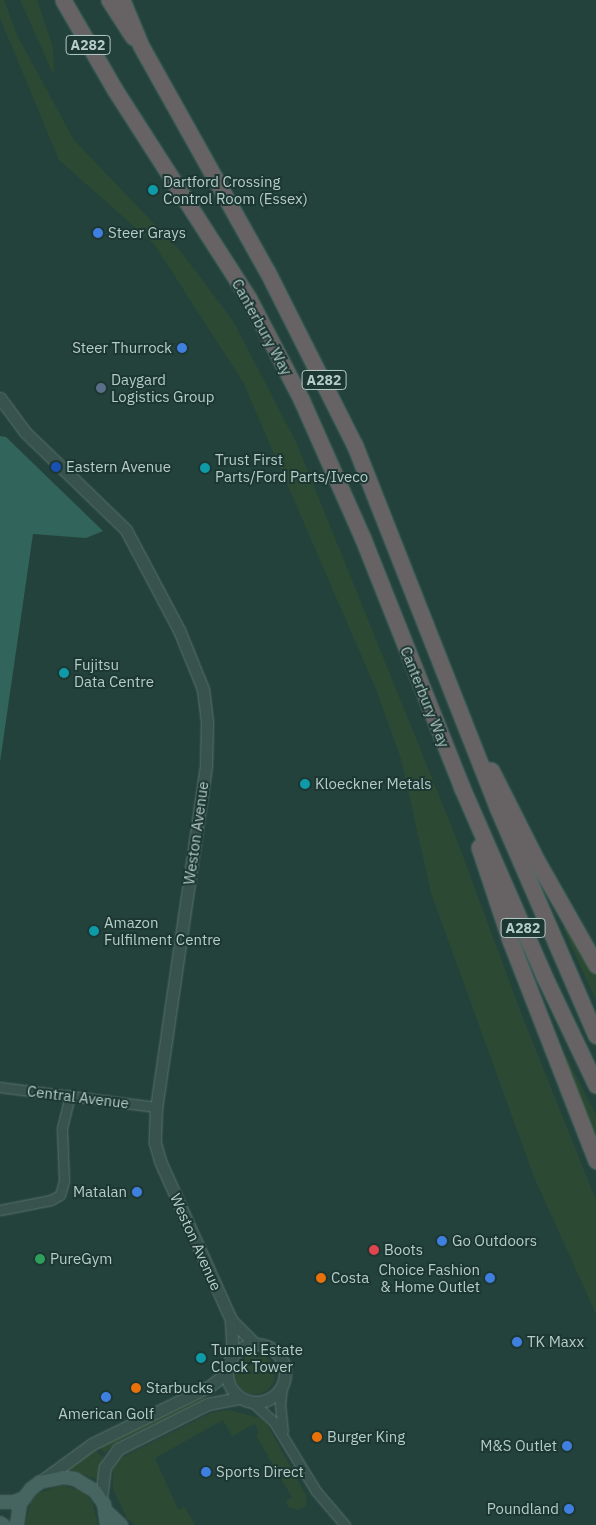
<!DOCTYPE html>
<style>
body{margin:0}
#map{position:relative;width:596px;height:1525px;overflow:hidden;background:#24423c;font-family:"IBM Plex Sans",sans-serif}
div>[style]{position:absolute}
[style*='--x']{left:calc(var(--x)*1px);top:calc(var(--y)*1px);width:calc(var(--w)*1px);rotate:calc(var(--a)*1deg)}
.green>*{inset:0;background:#2c4933}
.round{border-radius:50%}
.water>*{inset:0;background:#31645b}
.roads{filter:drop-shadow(0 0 1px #59726e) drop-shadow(0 0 1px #59726e)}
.minor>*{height:9px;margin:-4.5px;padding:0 4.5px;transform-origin:4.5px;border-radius:4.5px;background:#38524d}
.tertiary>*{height:11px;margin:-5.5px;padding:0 5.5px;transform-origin:5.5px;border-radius:5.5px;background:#38524d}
.tertiary>.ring{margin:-5.5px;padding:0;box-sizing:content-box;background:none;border:11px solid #38524d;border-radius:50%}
.secondary>*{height:12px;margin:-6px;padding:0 6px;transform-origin:6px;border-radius:6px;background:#466561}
.trunk>*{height:15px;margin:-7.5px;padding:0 7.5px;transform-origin:7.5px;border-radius:7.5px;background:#676364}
.dots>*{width:14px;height:14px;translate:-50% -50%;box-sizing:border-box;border:2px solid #1d3732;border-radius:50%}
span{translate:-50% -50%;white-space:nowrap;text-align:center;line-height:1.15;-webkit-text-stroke:4px #1d3732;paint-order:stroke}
.shield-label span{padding:1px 4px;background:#1d3732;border:1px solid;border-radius:4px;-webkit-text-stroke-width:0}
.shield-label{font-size:14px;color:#b5ccc9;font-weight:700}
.poi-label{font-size:15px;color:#b5ccc9}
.left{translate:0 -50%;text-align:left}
.right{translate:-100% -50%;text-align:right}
.street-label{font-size:15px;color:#b5ccc9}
</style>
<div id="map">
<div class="green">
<i style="clip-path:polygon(0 0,4px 0,17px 35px,74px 140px,182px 253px,233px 321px,297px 444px,457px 840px,521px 1013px,596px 1200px,596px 1314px,534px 1177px,431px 893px,401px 759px,377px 692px,243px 382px,154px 244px,59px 160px,0 18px)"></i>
<i style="clip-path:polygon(20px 0,37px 0,53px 48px,54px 76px)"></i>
<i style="clip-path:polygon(567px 926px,596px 974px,596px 1000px,563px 928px)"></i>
<i style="clip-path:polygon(566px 1056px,596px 1115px,596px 1141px,562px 1057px)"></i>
<i class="round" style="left:235px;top:1354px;width:40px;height:40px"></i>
<i style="clip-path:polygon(203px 1397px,205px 1401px,118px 1442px,105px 1453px,98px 1447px)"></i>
<i style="clip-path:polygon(229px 1410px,260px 1418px,267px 1424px,307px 1497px,306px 1506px,297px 1510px,288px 1507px,286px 1501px,292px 1497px,256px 1436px,259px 1433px,255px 1424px,232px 1436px,223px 1420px,155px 1458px,176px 1505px,179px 1510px,185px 1507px,195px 1525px,135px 1525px,127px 1518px,113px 1489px,113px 1469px,119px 1459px,211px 1413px)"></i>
<i style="clip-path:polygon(94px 1449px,103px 1457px,98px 1480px,69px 1469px)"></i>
<i style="clip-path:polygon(62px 1485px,84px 1492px,92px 1501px,98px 1525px,25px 1525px,31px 1501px,39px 1493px)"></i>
</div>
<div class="water">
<i style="clip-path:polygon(0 436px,6px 437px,103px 531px,86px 538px,33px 534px,0 762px)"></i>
</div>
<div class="roads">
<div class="minor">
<i style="--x:0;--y:1087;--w:157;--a:7.3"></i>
<i style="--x:0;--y:1210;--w:52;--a:-11.1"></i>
<i style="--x:51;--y:1200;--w:10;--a:-29"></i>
<i style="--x:60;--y:1195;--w:15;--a:-74"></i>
<i style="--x:64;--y:1181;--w:53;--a:-92.2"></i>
<i style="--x:62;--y:1128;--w:34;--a:-76"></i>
<i style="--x:282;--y:1386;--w:18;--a:96"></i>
<i style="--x:280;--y:1404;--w:27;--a:84"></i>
<i style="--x:252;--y:1402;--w:30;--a:42"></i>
<i style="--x:274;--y:1422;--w:81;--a:58.7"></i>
<i style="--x:316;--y:1491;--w:45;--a:49.5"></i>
</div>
<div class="tertiary">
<i style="--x:0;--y:398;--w:42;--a:53.7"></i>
<i style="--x:25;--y:432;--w:141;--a:44.1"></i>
<i style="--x:126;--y:530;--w:113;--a:62.1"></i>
<i style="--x:179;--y:630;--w:64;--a:67.9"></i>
<i style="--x:203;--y:689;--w:33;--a:83"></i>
<i style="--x:207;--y:722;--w:44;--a:91.3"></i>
<i style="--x:206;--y:766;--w:345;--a:98.3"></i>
<i style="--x:156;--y:1107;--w:36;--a:92"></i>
<i style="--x:155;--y:1143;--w:19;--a:74"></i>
<i style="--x:160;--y:1161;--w:174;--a:65.9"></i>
<i style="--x:231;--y:1320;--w:34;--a:45"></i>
<i style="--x:231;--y:1320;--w:35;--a:87"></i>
<i class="ring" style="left:227px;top:1344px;width:47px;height:47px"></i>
<i style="--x:40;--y:1482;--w:64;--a:-36.2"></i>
<i style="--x:92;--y:1444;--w:131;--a:-26.2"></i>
<i style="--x:210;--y:1386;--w:22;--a:-39"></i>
<i style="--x:101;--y:1498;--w:31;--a:-83"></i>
<i style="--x:105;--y:1467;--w:22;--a:-54"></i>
<i style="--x:118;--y:1449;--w:101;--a:-26.6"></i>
<i style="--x:208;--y:1404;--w:32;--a:-11"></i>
</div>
<div class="secondary">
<i style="--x:0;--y:1502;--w:14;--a:0"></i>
<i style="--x:14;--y:1502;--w:11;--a:-22"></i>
<i style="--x:106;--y:1511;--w:21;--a:43"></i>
<i style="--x:0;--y:1523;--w:4;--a:34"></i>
<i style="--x:17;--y:1525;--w:21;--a:-82"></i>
<i style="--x:20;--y:1504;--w:19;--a:-54"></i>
<i style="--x:31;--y:1489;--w:11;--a:-38"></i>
<i style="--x:40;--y:1482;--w:24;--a:-12"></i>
<i style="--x:63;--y:1477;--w:12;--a:9"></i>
<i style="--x:75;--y:1479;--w:23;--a:31"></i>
<i style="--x:95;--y:1491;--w:16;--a:55"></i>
<i style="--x:104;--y:1504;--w:21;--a:82"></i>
</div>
<div class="trunk">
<i style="--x:63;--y:0;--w:104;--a:60"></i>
<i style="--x:115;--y:90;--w:248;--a:57.3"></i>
<i style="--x:249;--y:299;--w:113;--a:62.5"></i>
<i style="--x:301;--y:399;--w:153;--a:66.1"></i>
<i style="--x:363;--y:539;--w:268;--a:68.3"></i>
<i style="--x:462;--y:788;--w:205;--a:66.4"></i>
<i style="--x:544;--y:976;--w:121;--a:64.5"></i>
<i style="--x:109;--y:0;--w:44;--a:57"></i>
<i style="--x:122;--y:0;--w:50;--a:67.6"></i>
<i style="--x:141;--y:46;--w:258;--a:60.8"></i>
<i style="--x:267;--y:271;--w:196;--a:63.3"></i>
<i style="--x:355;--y:446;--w:388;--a:68.5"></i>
<i style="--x:497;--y:807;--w:249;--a:66.6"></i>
<i style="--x:491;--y:770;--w:102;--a:63.2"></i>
<i style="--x:537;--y:861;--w:120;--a:60.4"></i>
<i style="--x:479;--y:847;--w:98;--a:71.6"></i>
<i style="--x:510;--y:940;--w:237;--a:68.7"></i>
</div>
</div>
<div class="dots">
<i style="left:153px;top:190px;background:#0f9aa8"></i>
<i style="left:98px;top:233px;background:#3f7fe0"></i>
<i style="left:182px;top:348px;background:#3f7fe0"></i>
<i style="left:101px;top:388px;background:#5c6f8a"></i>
<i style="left:56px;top:467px;background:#1a4fb4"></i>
<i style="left:205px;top:468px;background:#0f9aa8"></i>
<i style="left:64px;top:673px;background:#0f9aa8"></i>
<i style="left:305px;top:784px;background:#0f9aa8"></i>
<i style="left:94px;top:931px;background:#0f9aa8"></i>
<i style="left:137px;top:1192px;background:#3f7fe0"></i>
<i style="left:442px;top:1241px;background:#3f7fe0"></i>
<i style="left:374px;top:1250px;background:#e0444e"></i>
<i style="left:40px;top:1259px;background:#2e9e5b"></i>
<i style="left:321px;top:1278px;background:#e8710a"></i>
<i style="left:490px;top:1278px;background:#3f7fe0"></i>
<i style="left:517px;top:1342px;background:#3f7fe0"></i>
<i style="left:201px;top:1358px;background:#0f9aa8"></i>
<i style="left:136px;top:1388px;background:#e8710a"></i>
<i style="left:106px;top:1397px;background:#3f7fe0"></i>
<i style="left:317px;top:1437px;background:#e8710a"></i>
<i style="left:567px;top:1446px;background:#3f7fe0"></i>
<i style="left:206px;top:1472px;background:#3f7fe0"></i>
<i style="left:569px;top:1509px;background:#3f7fe0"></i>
</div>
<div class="shield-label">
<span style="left:88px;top:45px">A282</span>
<span style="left:324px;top:380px">A282</span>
<span style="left:523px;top:928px">A282</span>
</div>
<div class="poi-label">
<span class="left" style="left:163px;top:190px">Dartford Crossing<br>Control Room (Essex)</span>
<span class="left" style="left:108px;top:233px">Steer Grays</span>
<span class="right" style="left:172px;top:348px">Steer Thurrock</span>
<span class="left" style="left:111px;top:388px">Daygard<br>Logistics Group</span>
<span class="left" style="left:215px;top:468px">Trust First<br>Parts/Ford Parts/Iveco</span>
<span class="left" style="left:66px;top:467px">Eastern Avenue</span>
<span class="left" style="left:74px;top:673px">Fujitsu<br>Data Centre</span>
<span class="left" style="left:315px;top:784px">Kloeckner Metals</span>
<span class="left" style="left:104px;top:931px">Amazon<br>Fulfilment Centre</span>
<span class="right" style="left:127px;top:1192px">Matalan</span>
<span class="left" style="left:452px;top:1241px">Go Outdoors</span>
<span class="left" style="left:384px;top:1250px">Boots</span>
<span class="left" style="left:50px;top:1259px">PureGym</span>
<span class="right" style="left:480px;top:1278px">Choice Fashion<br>&amp; Home Outlet</span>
<span class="left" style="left:331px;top:1278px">Costa</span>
<span class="left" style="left:527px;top:1342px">TK Maxx</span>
<span class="left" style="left:211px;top:1358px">Tunnel Estate<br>Clock Tower</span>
<span class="left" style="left:146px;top:1388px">Starbucks</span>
<span style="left:106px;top:1414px">American Golf</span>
<span class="left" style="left:327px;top:1437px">Burger King</span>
<span class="right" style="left:557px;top:1446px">M&amp;S Outlet</span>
<span class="left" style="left:216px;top:1472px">Sports Direct</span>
<span class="right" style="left:559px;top:1509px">Poundland</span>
</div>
<div class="street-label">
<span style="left:262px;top:327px;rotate:61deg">Canterbury Way</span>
<span style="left:425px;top:697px;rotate:68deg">Canterbury Way</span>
<span style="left:196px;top:833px;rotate:-82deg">Weston Avenue</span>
<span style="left:78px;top:1097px;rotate:7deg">Central Avenue</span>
<span style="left:196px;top:1242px;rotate:66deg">Weston Avenue</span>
</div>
</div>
